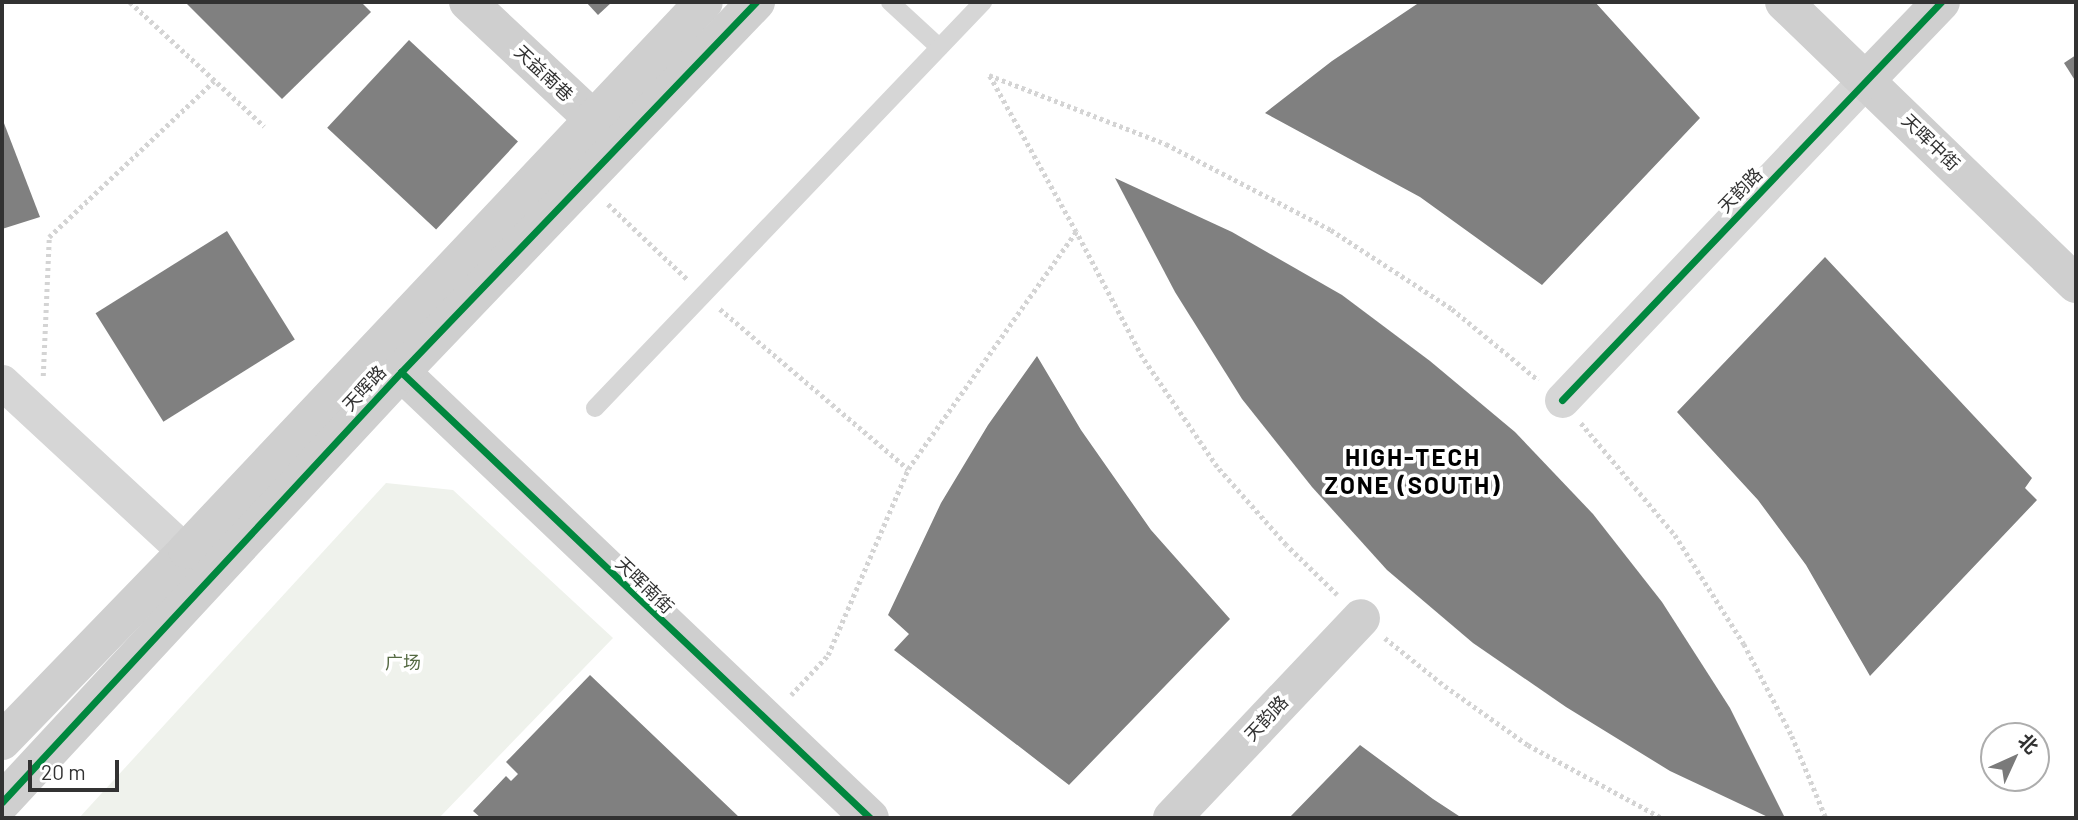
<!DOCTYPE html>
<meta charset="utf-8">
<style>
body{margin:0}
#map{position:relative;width:2078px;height:820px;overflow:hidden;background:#fff;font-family:Barlow,"Noto Sans SC",sans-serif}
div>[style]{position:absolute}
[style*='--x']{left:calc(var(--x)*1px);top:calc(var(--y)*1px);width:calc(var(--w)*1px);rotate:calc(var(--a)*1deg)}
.green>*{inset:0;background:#eff2ec}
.building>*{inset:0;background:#808080;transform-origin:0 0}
.path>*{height:4.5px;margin-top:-2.25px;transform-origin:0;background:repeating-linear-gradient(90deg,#d4d4d4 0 3.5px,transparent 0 7px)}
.lane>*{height:18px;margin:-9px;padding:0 9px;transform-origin:9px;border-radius:9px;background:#d6d6d6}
.street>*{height:35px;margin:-17.5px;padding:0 17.5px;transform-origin:17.5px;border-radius:17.5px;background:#d6d6d6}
.secondary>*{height:38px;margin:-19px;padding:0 19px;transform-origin:19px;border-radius:19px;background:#cfcfcf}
.cycleway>*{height:7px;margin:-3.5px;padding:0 3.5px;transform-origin:3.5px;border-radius:3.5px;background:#00873e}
span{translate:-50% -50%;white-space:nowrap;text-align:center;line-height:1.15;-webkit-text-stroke:7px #fff;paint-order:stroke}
.street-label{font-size:18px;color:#323232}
.park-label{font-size:18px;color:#556a43}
.district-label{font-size:24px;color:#000;font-weight:700;letter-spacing:2px}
.frame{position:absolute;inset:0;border:4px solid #323232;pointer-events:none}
.north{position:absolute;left:1980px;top:722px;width:70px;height:70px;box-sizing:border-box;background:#fff;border:2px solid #adadad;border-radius:50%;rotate:45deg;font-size:19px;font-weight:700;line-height:28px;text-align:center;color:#323232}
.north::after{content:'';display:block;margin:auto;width:24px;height:32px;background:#7a7a7a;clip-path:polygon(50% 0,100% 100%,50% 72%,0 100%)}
.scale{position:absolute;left:28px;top:760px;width:91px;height:32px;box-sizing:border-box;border:4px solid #323232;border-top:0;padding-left:9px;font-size:21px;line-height:24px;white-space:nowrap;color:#323232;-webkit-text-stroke:5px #fff;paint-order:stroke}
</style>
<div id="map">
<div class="green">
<i style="clip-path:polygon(386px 483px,453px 490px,613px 638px,439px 818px,79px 818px)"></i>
</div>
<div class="building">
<i style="clip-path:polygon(185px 2px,361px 2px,371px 12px,282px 99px)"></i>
<i style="clip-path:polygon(586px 2px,612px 2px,598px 15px)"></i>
<i style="clip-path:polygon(1420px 2px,1595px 2px,1700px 118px,1542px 285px,1420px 197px,1265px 113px,1332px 61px)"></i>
<i style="left:409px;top:40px;width:149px;height:120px;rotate:43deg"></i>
<i style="clip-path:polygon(2076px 55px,2076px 82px,2064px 63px)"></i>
<i style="clip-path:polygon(2px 118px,40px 217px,2px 229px)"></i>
<i style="clip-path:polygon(1115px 178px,1232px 232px,1342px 295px,1430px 361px,1515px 432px,1593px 514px,1662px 602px,1730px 708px,1785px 818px,1770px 818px,1670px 771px,1566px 707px,1473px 643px,1387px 570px,1312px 487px,1242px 399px,1175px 292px)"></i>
<i style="left:227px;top:231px;width:128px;height:155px;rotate:58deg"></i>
<i style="clip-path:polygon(1825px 257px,2032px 478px,2025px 488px,2037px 500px,1870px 676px,1806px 565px,1758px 500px,1677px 412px)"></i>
<i style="clip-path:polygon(1037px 356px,1081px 430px,1151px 530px,1230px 619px,1069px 785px,894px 650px,909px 634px,888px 615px,941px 503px,988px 425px)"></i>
<i style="clip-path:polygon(590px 675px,740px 818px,481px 818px,473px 811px,506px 776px,511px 781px,518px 774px,506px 762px)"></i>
<i style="clip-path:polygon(1360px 745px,1433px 799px,1462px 818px,1289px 818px)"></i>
</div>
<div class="path">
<i style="--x:130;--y:2;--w:183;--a:42.8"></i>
<i style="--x:608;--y:204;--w:110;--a:43.5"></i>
<i style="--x:720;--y:309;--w:247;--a:40.4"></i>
<i style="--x:43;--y:376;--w:139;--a:-87.5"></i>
<i style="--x:49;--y:237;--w:227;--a:-43.4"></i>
<i style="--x:1581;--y:423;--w:146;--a:50"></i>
<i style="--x:1675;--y:535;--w:129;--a:57.7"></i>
<i style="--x:1744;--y:644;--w:104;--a:62.4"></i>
<i style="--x:1792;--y:736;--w:89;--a:67.5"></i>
<i style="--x:1337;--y:595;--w:71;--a:-135.6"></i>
<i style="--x:1286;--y:545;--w:104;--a:-131.5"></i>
<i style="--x:1217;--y:467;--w:133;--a:-124.3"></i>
<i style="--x:1142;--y:357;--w:141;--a:-117.8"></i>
<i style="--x:1076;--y:232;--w:179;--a:-119"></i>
<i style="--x:989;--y:75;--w:190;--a:21.3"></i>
<i style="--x:1166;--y:144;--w:186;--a:27.5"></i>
<i style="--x:1331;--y:230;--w:145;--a:33.1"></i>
<i style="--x:1452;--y:309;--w:112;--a:39.5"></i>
<i style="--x:1385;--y:638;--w:77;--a:38.7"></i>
<i style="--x:1445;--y:686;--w:102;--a:35.4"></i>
<i style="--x:1528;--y:745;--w:153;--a:28.6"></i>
<i style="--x:791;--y:695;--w:54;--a:-47.2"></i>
<i style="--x:828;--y:655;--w:202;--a:-66.7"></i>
<i style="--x:908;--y:469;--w:291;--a:-54.7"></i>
</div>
<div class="lane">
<i style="--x:890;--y:2;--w:67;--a:42.6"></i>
<i style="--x:595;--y:408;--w:562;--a:-46.3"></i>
</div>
<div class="street">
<i style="--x:2;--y:382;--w:278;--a:42.8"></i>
<i style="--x:1562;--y:400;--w:441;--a:-46.5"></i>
</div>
<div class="secondary">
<i style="--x:468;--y:2;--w:195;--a:43.1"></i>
<i style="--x:1784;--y:2;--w:406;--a:44"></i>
<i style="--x:1866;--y:80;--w:108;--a:-46.1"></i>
<i style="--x:401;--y:372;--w:647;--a:43.56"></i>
<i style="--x:2;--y:741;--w:266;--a:-45.9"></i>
<i style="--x:187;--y:550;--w:753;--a:-46.67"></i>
<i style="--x:2;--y:802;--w:587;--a:-47.14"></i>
<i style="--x:401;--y:372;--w:513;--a:-46.19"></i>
<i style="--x:1172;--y:818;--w:275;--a:-46.6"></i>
</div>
<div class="cycleway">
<i style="--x:401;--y:372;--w:647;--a:43.56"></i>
<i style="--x:1562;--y:400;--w:550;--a:-46.4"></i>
<i style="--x:2;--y:802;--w:587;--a:-47.14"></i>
<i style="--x:401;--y:372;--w:513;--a:-46.19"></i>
</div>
<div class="street-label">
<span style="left:544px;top:73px;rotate:43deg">天益南巷</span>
<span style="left:1931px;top:142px;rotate:44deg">天晖中街</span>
<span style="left:1740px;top:190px;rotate:-46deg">天韵路</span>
<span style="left:364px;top:388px;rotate:-47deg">天晖路</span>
<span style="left:645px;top:585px;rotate:44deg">天晖南街</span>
<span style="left:1266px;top:718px;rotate:-47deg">天韵路</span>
</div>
<div class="park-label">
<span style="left:403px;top:662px">广场</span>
</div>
<div class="district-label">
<span style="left:1413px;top:471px">HIGH-TECH<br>ZONE (SOUTH)</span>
</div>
<div class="frame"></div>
<div class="north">北</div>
<div class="scale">20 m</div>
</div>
